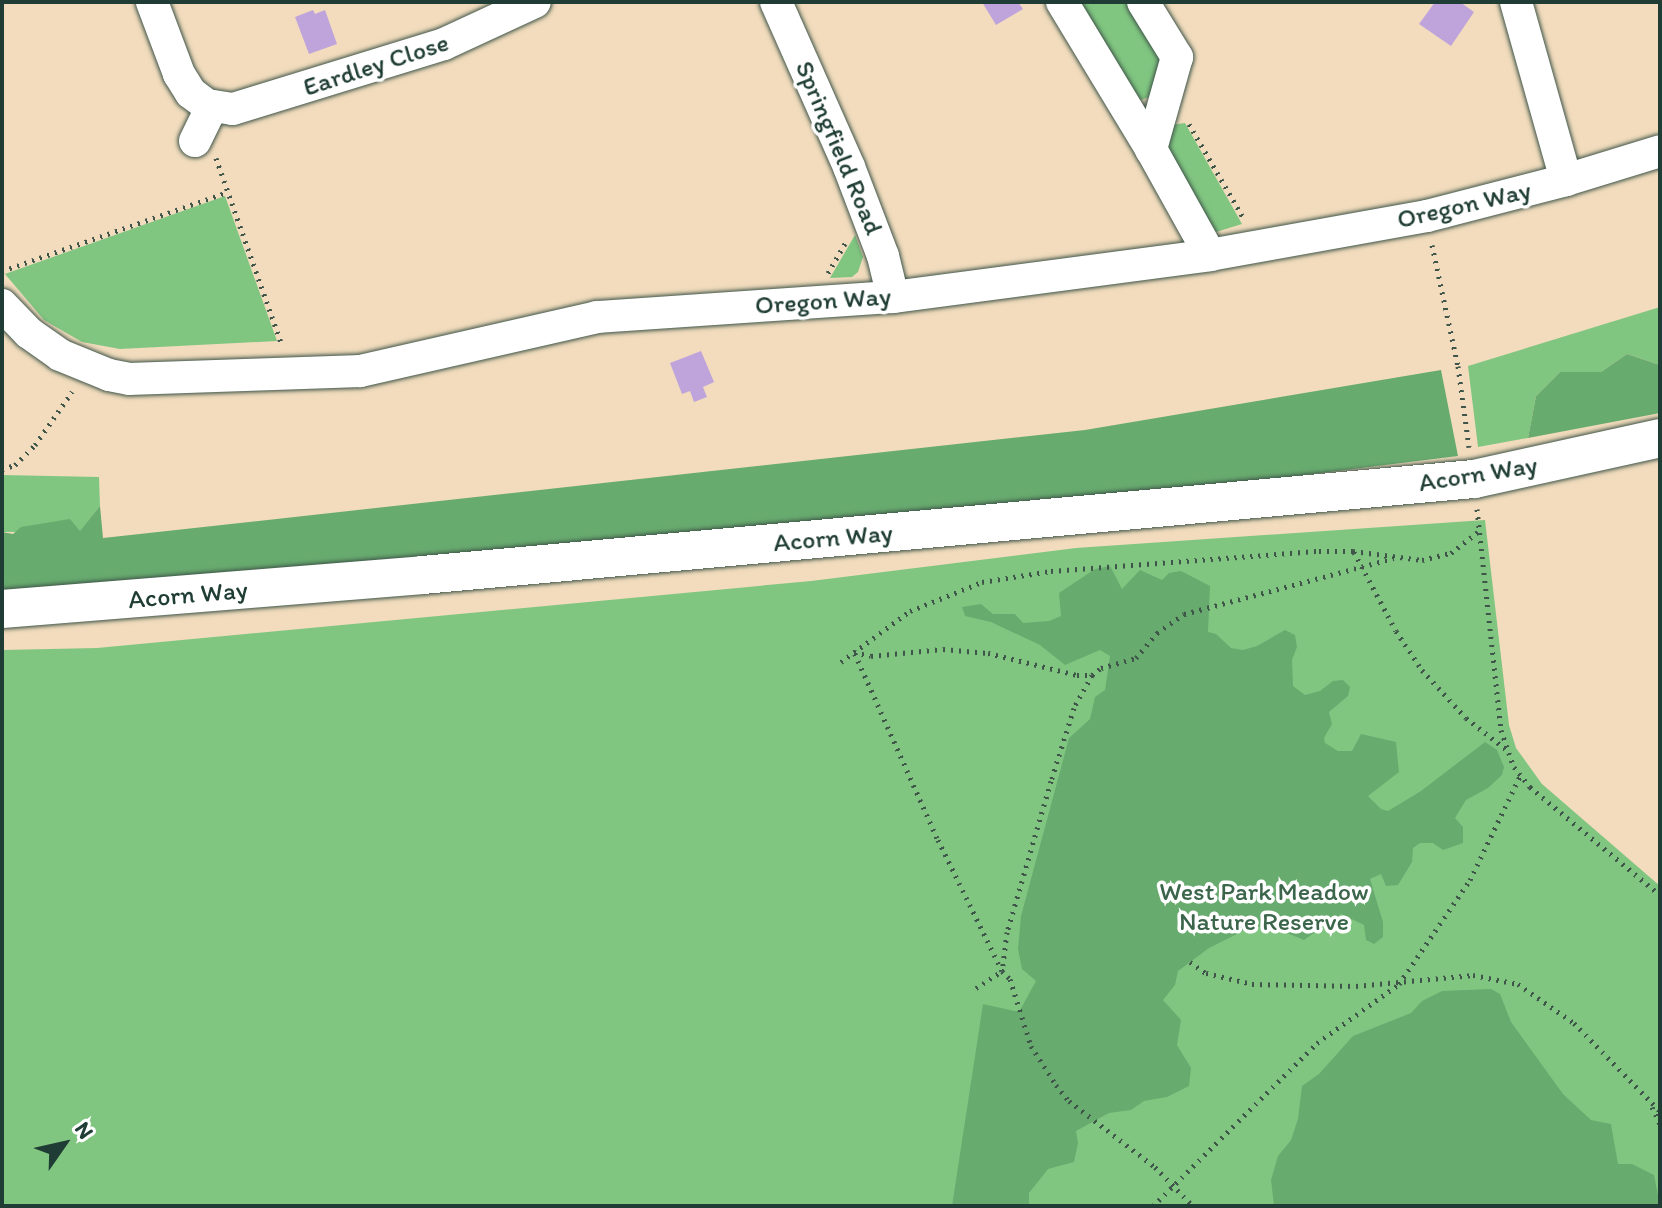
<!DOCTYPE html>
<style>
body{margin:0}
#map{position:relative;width:1662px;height:1208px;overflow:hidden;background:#f2dcbd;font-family:Itim,sans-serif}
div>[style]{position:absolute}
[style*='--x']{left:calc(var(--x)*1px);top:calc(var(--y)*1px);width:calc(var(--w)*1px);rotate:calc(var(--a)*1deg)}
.green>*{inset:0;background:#80c681}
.forest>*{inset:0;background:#68ab6f}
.building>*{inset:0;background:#bea4db}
.path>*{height:5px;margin-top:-2.5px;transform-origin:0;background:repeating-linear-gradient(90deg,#3f5549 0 2px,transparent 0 8px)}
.roads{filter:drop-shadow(0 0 2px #3f5549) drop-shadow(0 0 2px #3f5549)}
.minor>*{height:32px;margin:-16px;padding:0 16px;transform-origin:16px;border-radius:16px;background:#fff}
.tertiary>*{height:38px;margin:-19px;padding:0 19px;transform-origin:19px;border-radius:19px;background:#fff}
span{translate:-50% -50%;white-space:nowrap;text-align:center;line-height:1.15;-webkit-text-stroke:7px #fff;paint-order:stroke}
.street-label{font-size:26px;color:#1f3d34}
.park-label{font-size:26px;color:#3c664b}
.frame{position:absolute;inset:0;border:4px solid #1f3d34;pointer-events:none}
.north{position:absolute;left:24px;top:1104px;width:80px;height:80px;-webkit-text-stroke:6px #fff;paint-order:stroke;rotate:56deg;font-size:22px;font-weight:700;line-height:32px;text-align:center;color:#1f3d34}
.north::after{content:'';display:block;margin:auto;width:28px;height:36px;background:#1f3d34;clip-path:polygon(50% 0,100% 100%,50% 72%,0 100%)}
</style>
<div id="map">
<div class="green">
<i style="clip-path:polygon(1078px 2px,1133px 2px,1164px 56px,1149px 97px,1141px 100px,1132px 93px)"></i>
<i style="clip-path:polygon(1185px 123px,1242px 224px,1216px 232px,1188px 191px,1168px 152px,1171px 125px)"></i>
<i style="clip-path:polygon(225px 196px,277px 341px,120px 349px,82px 342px,44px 320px,5px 274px)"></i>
<i style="clip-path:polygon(855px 235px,863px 257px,858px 272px,852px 277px,830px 278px)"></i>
<i style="clip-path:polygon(1660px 307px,1660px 365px,1627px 354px,1601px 372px,1560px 372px,1536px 396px,1528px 438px,1478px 447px,1468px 366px)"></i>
<i style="clip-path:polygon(2px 475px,99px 477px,100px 506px,80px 532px,2px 532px)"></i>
<i style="clip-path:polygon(1485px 520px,1509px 725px,1516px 748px,1542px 784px,1660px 886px,1660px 1206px,2px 1206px,2px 650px,97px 648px,811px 581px,1076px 548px)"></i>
</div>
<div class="forest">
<i style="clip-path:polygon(1627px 354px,1660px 365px,1660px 413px,1528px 438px,1536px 396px,1560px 372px,1601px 372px)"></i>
<i style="clip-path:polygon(1441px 370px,1458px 456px,1239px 483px,326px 565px,2px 590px,2px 532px,13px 534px,21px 527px,70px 519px,80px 531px,100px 506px,103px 538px,1085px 430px)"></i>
<i style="clip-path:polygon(1110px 566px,1122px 589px,1140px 570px,1162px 580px,1169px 573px,1181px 571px,1210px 586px,1208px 632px,1216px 634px,1231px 648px,1243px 650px,1257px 646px,1285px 630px,1295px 635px,1297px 647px,1292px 660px,1293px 686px,1305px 695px,1320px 691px,1333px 681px,1343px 680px,1350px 687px,1348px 696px,1329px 712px,1332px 724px,1324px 738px,1325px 743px,1338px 751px,1352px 751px,1361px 734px,1396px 742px,1399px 772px,1368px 796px,1381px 809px,1388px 811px,1421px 791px,1485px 742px,1497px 750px,1504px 767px,1502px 775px,1488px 788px,1466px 800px,1455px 818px,1463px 827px,1463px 843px,1443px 850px,1433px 843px,1420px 843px,1413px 848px,1412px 862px,1398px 885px,1386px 886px,1381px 874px,1370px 879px,1383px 922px,1383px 937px,1374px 944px,1366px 940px,1364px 925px,1341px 914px,1304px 940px,1275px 928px,1253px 926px,1209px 948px,1178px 971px,1175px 985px,1163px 1000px,1181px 1020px,1177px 1045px,1191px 1068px,1189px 1086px,1167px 1097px,1144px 1101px,1131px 1110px,1109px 1113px,1076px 1131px,1078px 1143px,1074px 1162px,1048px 1169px,1029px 1193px,1029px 1206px,952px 1206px,983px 1004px,1019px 1012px,1036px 981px,1022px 969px,1018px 949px,1021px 916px,1069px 738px,1090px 719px,1095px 697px,1105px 690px,1110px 656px,1100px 650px,1065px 665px,1040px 645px,991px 622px,965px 616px,962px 607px,981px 604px,993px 614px,1015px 614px,1023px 623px,1049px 621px,1061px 616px,1059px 593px,1095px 569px)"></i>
<i style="clip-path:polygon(1491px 989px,1500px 994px,1511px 1022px,1563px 1094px,1591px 1120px,1611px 1124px,1618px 1164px,1632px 1164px,1654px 1175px,1660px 1206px,1274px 1206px,1271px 1180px,1278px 1156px,1291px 1140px,1298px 1119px,1302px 1086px,1319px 1074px,1353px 1036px,1411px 1013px,1422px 1001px,1442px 991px)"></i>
</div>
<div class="building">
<i style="clip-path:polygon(982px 2px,1018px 2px,1023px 9px,996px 25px)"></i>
<i style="clip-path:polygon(1435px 2px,1460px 2px,1474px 12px,1451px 46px,1419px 24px)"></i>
<i style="clip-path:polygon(313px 10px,315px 14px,325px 10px,337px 44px,309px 54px,295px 17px)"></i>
<i style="clip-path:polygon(701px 351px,714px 382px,703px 387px,707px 397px,694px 402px,690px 391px,682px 394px,670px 363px)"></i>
</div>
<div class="path">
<i style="--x:1189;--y:124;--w:110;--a:59.9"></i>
<i style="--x:216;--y:158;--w:198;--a:70.6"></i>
<i style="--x:1432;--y:245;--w:124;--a:77.9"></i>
<i style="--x:1458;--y:366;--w:82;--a:82.3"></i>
<i style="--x:2;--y:271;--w:239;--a:-19.3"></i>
<i style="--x:828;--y:273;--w:38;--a:-60"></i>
<i style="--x:2;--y:469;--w:14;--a:-17"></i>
<i style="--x:15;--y:465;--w:28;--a:-45"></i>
<i style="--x:35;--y:445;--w:65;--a:-55.1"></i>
<i style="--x:1477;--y:509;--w:222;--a:83.8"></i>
<i style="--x:1501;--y:730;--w:39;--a:71"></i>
<i style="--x:1514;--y:767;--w:26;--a:51"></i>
<i style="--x:1530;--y:787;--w:169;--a:39.7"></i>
<i style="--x:1354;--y:552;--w:89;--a:62"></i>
<i style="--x:1396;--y:631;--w:47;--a:56.3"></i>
<i style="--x:1422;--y:670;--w:65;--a:47.5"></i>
<i style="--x:1466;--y:718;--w:52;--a:38"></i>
<i style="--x:841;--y:662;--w:86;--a:-36.5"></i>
<i style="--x:910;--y:611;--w:78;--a:-21.9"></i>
<i style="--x:982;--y:582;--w:70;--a:-9.1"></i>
<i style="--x:1051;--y:571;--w:269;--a:-4.3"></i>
<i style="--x:1319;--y:551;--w:34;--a:0"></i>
<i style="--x:1353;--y:551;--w:70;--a:7.4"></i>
<i style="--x:1422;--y:560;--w:30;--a:-14"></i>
<i style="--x:1451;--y:553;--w:36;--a:-38"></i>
<i style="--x:1092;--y:675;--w:38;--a:119"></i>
<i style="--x:1074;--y:708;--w:77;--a:107.5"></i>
<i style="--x:1051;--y:781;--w:157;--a:106.2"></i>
<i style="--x:1007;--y:932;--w:39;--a:97"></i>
<i style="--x:1002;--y:971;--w:11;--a:45"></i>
<i style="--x:1010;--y:979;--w:70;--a:72.6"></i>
<i style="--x:1031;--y:1046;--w:46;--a:57.3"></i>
<i style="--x:1056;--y:1085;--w:21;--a:51"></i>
<i style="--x:1069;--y:1101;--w:108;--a:37.5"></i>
<i style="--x:1155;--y:1167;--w:54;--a:45.7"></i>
<i style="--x:1190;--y:962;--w:19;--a:35"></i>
<i style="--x:1206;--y:973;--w:47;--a:13.4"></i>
<i style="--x:1252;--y:984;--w:104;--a:1.1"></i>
<i style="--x:1356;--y:986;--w:118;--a:-5.4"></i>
<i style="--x:1473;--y:975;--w:46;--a:11.3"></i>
<i style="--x:1518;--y:984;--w:68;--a:34.9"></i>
<i style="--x:1574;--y:1023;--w:123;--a:45.7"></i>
<i style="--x:976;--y:988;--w:31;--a:-33"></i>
<i style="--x:1002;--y:971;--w:148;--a:-116"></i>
<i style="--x:937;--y:838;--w:204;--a:-114"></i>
<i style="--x:854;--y:652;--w:17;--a:13"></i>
<i style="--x:871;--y:656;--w:72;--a:-5.6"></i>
<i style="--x:943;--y:649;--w:45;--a:5.1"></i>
<i style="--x:988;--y:653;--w:92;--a:13.9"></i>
<i style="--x:1077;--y:675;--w:15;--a:0"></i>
<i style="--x:1092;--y:675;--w:11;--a:-38"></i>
<i style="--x:1101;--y:668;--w:36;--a:-16"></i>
<i style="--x:1136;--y:658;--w:33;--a:-50"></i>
<i style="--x:1157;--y:633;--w:33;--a:-35"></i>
<i style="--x:1184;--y:614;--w:217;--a:-14.9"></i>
<i style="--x:1652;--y:1107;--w:19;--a:65"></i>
<i style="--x:1153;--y:1206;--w:231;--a:-44.8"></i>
<i style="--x:1317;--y:1043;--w:101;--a:-35.7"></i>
<i style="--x:1399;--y:984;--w:126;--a:-55.7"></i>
<i style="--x:1470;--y:880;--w:115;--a:-64.3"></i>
</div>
<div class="roads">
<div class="minor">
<i style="--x:152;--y:2;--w:77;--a:69.4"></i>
<i style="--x:179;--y:74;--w:22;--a:58"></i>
<i style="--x:191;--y:93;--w:20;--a:37"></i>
<i style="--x:207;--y:105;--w:26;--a:9"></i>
<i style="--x:233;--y:109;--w:221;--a:-17.1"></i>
<i style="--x:444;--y:44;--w:100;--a:-24.8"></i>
<i style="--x:776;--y:2;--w:180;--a:66.1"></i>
<i style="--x:849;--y:167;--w:95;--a:69.1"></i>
<i style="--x:883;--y:256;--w:42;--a:76.3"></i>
<i style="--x:1062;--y:2;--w:172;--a:58.8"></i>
<i style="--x:1151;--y:149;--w:121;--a:60.9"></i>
<i style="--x:1143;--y:2;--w:65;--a:58.3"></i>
<i style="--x:1177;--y:57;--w:96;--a:105.8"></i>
<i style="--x:1516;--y:2;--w:185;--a:74.3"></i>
<i style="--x:195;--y:141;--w:39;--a:-64"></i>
<i style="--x:2;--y:305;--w:39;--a:46"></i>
<i style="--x:29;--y:333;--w:38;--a:35"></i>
<i style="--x:60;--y:355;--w:53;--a:22.2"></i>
<i style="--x:109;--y:375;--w:21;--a:11"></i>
<i style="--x:130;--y:379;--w:230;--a:-2"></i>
<i style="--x:360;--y:371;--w:243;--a:-12.8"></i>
<i style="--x:597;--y:317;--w:297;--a:-3.9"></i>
<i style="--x:893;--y:297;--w:320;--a:-7.5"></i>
<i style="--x:1210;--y:255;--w:220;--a:-10.2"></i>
<i style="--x:1427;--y:216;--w:144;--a:-14.5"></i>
<i style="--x:1566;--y:180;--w:98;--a:-17.1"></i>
</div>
<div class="tertiary">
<i style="--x:2;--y:609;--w:422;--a:-4.6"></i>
<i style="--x:423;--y:575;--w:1055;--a:-5.22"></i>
<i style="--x:1474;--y:479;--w:190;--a:-12.4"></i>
</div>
</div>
<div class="street-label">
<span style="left:376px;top:65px;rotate:-18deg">Eardley Close</span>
<span style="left:839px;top:148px;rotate:67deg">Springfield Road</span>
<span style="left:1464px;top:205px;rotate:-13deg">Oregon Way</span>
<span style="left:823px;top:301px;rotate:-4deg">Oregon Way</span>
<span style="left:1478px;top:474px;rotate:-9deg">Acorn Way</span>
<span style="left:833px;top:538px;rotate:-5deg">Acorn Way</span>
<span style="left:188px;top:595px;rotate:-5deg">Acorn Way</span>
</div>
<div class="park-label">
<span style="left:1264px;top:907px">West Park Meadow<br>Nature Reserve</span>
</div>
<div class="frame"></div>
<div class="north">N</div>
</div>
